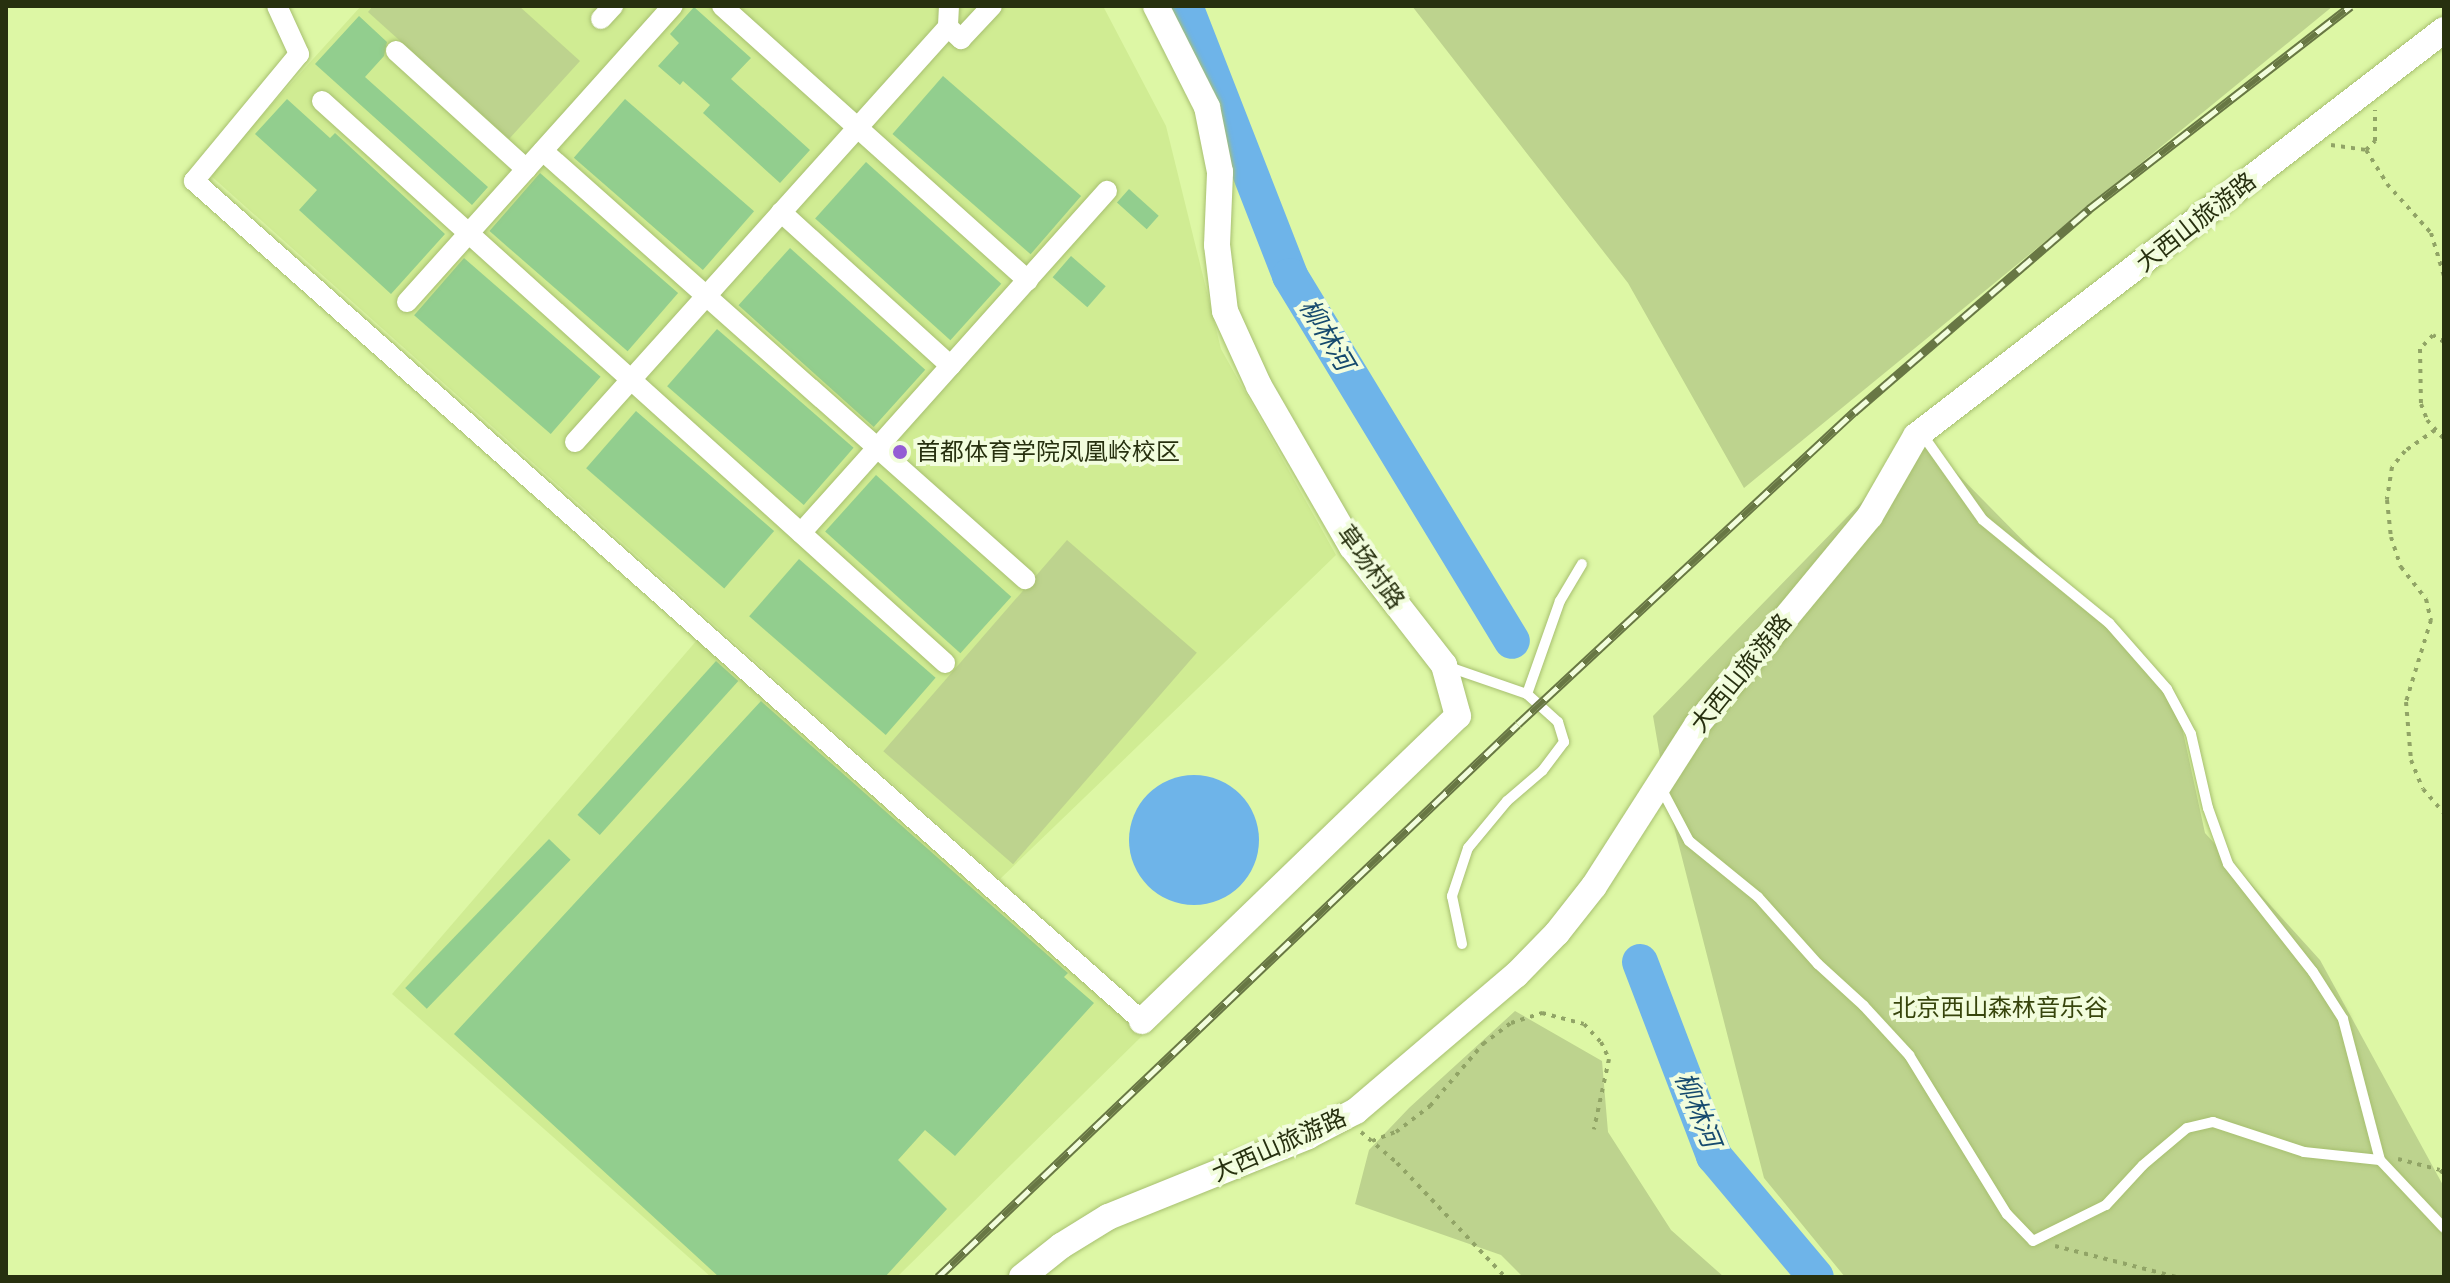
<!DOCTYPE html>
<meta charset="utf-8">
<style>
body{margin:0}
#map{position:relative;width:2450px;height:1283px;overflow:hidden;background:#ddf7a5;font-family:Arial,"Noto Sans SC",sans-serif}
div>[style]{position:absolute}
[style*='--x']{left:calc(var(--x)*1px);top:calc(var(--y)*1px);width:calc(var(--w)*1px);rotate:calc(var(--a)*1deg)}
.built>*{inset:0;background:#d0ec93}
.green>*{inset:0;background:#bdd38e;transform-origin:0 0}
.water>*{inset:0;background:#6eb4e9}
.round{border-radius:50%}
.river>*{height:36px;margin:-18px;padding:0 18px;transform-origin:18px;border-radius:18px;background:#6eb4e9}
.building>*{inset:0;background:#92ce8e;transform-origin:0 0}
.path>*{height:4px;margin-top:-2px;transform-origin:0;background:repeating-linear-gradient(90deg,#91a466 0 4px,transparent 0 10px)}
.roads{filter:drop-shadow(0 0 2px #a7bf70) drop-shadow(0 0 2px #a7bf70)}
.service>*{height:10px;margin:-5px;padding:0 5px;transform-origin:5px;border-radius:5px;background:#fff}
.minor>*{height:20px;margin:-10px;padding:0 10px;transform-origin:10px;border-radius:10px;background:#fff}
.tertiary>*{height:26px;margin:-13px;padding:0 13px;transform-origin:13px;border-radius:13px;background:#fff}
.rail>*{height:9px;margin-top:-4.5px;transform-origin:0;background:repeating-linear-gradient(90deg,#f2fddd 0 18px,#687744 0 36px);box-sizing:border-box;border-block:2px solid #687744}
.dots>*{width:22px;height:22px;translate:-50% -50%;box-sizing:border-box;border:4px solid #f2fddd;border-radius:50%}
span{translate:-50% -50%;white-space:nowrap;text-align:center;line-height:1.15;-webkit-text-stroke:8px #f2fddd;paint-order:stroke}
.street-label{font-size:24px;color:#27300f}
.poi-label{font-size:24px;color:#27300f}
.left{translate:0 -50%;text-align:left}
.park-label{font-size:24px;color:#37450c}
.water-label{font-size:26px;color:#164a6e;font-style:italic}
.frame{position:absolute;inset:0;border:8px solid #27300f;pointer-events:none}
</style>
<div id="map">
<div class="built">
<i style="clip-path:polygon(361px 6px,1103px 6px,1166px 126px,1221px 349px,1336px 555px,1000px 879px,209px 174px)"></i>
<i style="clip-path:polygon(697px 640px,1143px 1035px,897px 1277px,711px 1277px,392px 994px)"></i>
</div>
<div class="green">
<i style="clip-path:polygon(373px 6px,519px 6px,580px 61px,509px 139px,368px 12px)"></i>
<i style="clip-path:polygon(1412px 6px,2333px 6px,1744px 488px,1628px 283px)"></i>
<i style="clip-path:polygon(1923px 439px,2175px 695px,2205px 833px,2320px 960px,2444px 1187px,2444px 1277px,1845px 1277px,1764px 1178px,1668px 803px,1653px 716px)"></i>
<i style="left:1067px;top:540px;width:172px;height:280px;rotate:41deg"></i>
<i style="clip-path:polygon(1515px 1011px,1602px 1061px,1608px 1132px,1671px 1230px,1724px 1277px,1523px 1277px,1501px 1255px,1355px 1204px,1369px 1150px,1409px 1108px)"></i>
</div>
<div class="water">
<i class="round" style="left:1129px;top:775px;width:130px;height:130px"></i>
</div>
<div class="river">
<i style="--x:1185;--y:6;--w:290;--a:68.7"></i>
<i style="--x:1290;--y:276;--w:427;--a:58.7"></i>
<i style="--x:1640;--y:962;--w:208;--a:69.1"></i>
<i style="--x:1714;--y:1156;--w:158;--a:49.9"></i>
</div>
<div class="building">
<i style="clip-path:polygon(694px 7px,751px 58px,731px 79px,810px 150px,780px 183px,703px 113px,710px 105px,683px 81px,680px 85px,658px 66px,679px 43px,670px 34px)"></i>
<i style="clip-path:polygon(359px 16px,387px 42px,384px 56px,365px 77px,488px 187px,472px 205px,315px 64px)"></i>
<i style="left:943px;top:76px;width:183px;height:77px;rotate:41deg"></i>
<i style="clip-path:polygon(287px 99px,330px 138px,335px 133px,445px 234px,391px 294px,299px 210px,317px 190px,255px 134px)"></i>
<i style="left:625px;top:99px;width:171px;height:78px;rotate:41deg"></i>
<i style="left:866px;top:162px;width:182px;height:76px;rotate:42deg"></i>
<i style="left:540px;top:173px;width:183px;height:77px;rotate:41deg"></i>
<i style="left:1129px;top:189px;width:40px;height:18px;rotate:42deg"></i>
<i style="left:790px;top:248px;width:182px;height:77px;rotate:42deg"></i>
<i style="left:1071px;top:256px;width:46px;height:28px;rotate:41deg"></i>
<i style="left:464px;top:258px;width:181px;height:76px;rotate:41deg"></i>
<i style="left:717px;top:329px;width:181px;height:76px;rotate:41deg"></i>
<i style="left:636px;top:411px;width:183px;height:76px;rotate:41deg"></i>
<i style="left:876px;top:475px;width:182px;height:76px;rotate:42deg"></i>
<i style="left:799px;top:559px;width:181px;height:76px;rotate:41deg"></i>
<i style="left:716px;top:661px;width:30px;height:207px;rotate:42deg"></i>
<i style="clip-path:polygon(761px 701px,1068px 973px,1064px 977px,1094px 1003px,955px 1156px,925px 1130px,898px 1160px,947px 1209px,885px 1277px,719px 1277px,454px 1034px)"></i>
<i style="left:549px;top:839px;width:30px;height:207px;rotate:44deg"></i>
</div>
<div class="path">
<i style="--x:2331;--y:145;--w:35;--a:8"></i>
<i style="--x:2366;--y:150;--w:13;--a:-45"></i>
<i style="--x:2375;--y:141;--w:31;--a:-90"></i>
<i style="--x:2366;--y:150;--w:40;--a:58"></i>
<i style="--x:2387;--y:184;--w:66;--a:48.1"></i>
<i style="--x:2431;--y:233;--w:45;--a:73.2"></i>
<i style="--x:2444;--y:342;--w:13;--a:-148"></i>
<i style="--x:2433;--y:335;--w:19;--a:133"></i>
<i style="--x:2420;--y:349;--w:55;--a:89"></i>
<i style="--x:2421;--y:404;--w:17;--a:69"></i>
<i style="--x:2427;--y:420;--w:25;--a:48"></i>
<i style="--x:2435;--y:430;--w:37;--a:145"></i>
<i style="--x:2405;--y:451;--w:21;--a:129"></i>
<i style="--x:2392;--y:467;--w:33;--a:99"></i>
<i style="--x:2387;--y:500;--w:37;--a:84"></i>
<i style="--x:2391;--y:537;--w:32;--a:72"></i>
<i style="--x:2401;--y:567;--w:41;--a:52"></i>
<i style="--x:2426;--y:599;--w:22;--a:77"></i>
<i style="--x:2431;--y:620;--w:86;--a:107"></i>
<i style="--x:2406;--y:702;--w:58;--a:85.1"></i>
<i style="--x:2411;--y:760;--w:31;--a:68"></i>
<i style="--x:2423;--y:789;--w:32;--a:49"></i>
<i style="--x:1361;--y:1132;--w:48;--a:40.7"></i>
<i style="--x:1397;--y:1163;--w:157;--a:46.5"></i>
<i style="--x:1372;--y:1141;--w:26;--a:-21"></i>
<i style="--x:1396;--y:1132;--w:43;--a:-37.4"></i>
<i style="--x:1430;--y:1106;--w:82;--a:-49.5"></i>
<i style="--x:1483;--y:1044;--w:35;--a:-37"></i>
<i style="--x:1511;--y:1023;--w:33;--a:-18"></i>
<i style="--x:1542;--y:1013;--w:43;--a:14.7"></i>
<i style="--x:1584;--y:1024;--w:25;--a:47"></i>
<i style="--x:1601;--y:1042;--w:19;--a:65"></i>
<i style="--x:1609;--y:1059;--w:72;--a:102.1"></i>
<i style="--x:2398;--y:1159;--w:43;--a:14.7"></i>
<i style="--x:2440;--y:1170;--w:6;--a:45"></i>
<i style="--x:2055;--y:1246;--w:126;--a:14.3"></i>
</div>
<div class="roads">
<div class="service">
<i style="--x:1922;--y:434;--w:105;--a:54.7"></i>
<i style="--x:1983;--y:520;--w:163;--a:39.3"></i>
<i style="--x:2109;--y:623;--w:88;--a:48.7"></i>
<i style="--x:2167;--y:689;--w:51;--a:61.9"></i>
<i style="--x:2191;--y:734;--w:76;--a:77.1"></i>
<i style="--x:2208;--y:808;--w:59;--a:70.3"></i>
<i style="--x:2228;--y:864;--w:137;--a:51.8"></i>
<i style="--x:2313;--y:972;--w:56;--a:57.4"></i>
<i style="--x:2343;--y:1019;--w:146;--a:75.3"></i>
<i style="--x:2380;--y:1160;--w:93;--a:46.7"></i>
<i style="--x:1446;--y:666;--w:86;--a:19.1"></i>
<i style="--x:1527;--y:694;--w:42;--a:42.1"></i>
<i style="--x:1558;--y:722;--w:21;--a:73"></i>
<i style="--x:1564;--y:742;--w:36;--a:127"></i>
<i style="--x:1542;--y:771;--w:46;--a:139.4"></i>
<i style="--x:1507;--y:801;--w:61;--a:129.7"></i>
<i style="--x:1468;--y:848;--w:51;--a:108.4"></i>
<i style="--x:1452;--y:896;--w:49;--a:78.2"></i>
<i style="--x:1527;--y:694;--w:99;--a:-70.5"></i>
<i style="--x:1560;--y:601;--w:43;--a:-59.3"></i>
<i style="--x:1660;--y:786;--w:62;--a:62.2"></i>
<i style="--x:1689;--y:841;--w:89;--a:39.1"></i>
<i style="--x:1758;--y:897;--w:90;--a:48.2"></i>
<i style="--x:1818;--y:964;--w:62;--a:42.4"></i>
<i style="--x:1864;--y:1006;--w:67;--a:47.4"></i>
<i style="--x:1909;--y:1055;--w:187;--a:58.4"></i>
<i style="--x:2007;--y:1214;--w:37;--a:46"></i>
<i style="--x:2033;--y:1241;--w:81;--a:-26.3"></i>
<i style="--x:2106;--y:1205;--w:54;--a:-47.2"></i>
<i style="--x:2143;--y:1165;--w:57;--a:-40.1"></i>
<i style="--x:2187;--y:1128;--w:27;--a:-13"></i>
<i style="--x:2213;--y:1122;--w:96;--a:18.2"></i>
<i style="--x:2304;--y:1152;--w:76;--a:6"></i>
</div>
<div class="minor">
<i style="--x:277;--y:6;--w:53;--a:65.4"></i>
<i style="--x:299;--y:54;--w:165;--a:129.6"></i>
<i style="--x:194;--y:181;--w:1267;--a:41.54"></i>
<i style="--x:722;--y:6;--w:411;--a:41.9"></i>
<i style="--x:949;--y:6;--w:21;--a:93"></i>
<i style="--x:948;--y:27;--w:18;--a:43"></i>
<i style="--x:961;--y:39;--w:45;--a:-46.8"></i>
<i style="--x:601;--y:19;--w:18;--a:-47"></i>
<i style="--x:396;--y:51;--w:176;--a:42.2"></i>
<i style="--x:322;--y:101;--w:839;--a:42.05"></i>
<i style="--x:543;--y:151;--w:645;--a:41.6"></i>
<i style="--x:781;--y:212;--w:229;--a:42.2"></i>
<i style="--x:407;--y:302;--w:398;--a:-48.1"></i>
<i style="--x:575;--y:442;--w:558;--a:-48.05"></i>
<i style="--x:801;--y:533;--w:459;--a:-48.2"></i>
</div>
<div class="tertiary">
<i style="--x:1142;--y:1021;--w:439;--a:-44"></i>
<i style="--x:1458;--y:716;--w:53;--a:-105.4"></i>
<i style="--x:1444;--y:665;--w:150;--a:-127.9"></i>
<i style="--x:1352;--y:547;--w:186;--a:-120"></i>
<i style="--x:1259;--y:386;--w:82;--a:-114.4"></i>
<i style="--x:1225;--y:311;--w:66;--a:-96.9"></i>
<i style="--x:1217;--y:245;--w:73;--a:-87.6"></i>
<i style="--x:1220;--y:172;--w:66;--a:-101.3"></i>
<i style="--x:1207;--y:107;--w:113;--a:-116.8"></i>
<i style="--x:1022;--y:1277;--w:50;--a:-38.5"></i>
<i style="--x:1061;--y:1246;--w:55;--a:-31.7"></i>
<i style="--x:1108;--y:1217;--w:216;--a:-22"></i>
<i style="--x:1308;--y:1136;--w:54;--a:-27.5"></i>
<i style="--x:1356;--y:1111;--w:210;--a:-40.4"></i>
<i style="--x:1516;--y:975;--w:59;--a:-45.7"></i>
<i style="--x:1557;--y:933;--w:60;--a:-51.8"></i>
<i style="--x:1594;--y:886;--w:191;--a:-57.4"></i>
<i style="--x:1697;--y:725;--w:271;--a:-50.4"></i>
<i style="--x:1870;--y:516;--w:92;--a:-60.1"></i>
<i style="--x:1916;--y:436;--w:666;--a:-37.56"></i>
</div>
</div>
<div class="rail">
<i style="--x:938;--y:1277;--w:801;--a:-43.63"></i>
<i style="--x:1518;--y:724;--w:459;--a:-42.9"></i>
<i style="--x:1854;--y:412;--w:311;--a:-40.8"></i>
<i style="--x:2089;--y:209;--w:331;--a:-37.8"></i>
</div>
<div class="dots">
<i style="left:900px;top:452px;background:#945cd4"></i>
</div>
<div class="street-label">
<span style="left:2196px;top:222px;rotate:-38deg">大西山旅游路</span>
<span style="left:1371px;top:567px;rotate:54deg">草场村路</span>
<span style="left:1741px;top:673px;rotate:-51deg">大西山旅游路</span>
<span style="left:1279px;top:1145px;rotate:-24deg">大西山旅游路</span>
</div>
<div class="poi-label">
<span class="left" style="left:916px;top:452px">首都体育学院凤凰岭校区</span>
</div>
<div class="park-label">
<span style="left:2000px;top:1008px">北京西山森林音乐谷</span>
</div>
<div class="water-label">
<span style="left:1326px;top:335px;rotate:59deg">柳林河</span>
<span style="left:1697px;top:1110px;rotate:68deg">柳林河</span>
</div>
<div class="frame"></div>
</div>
